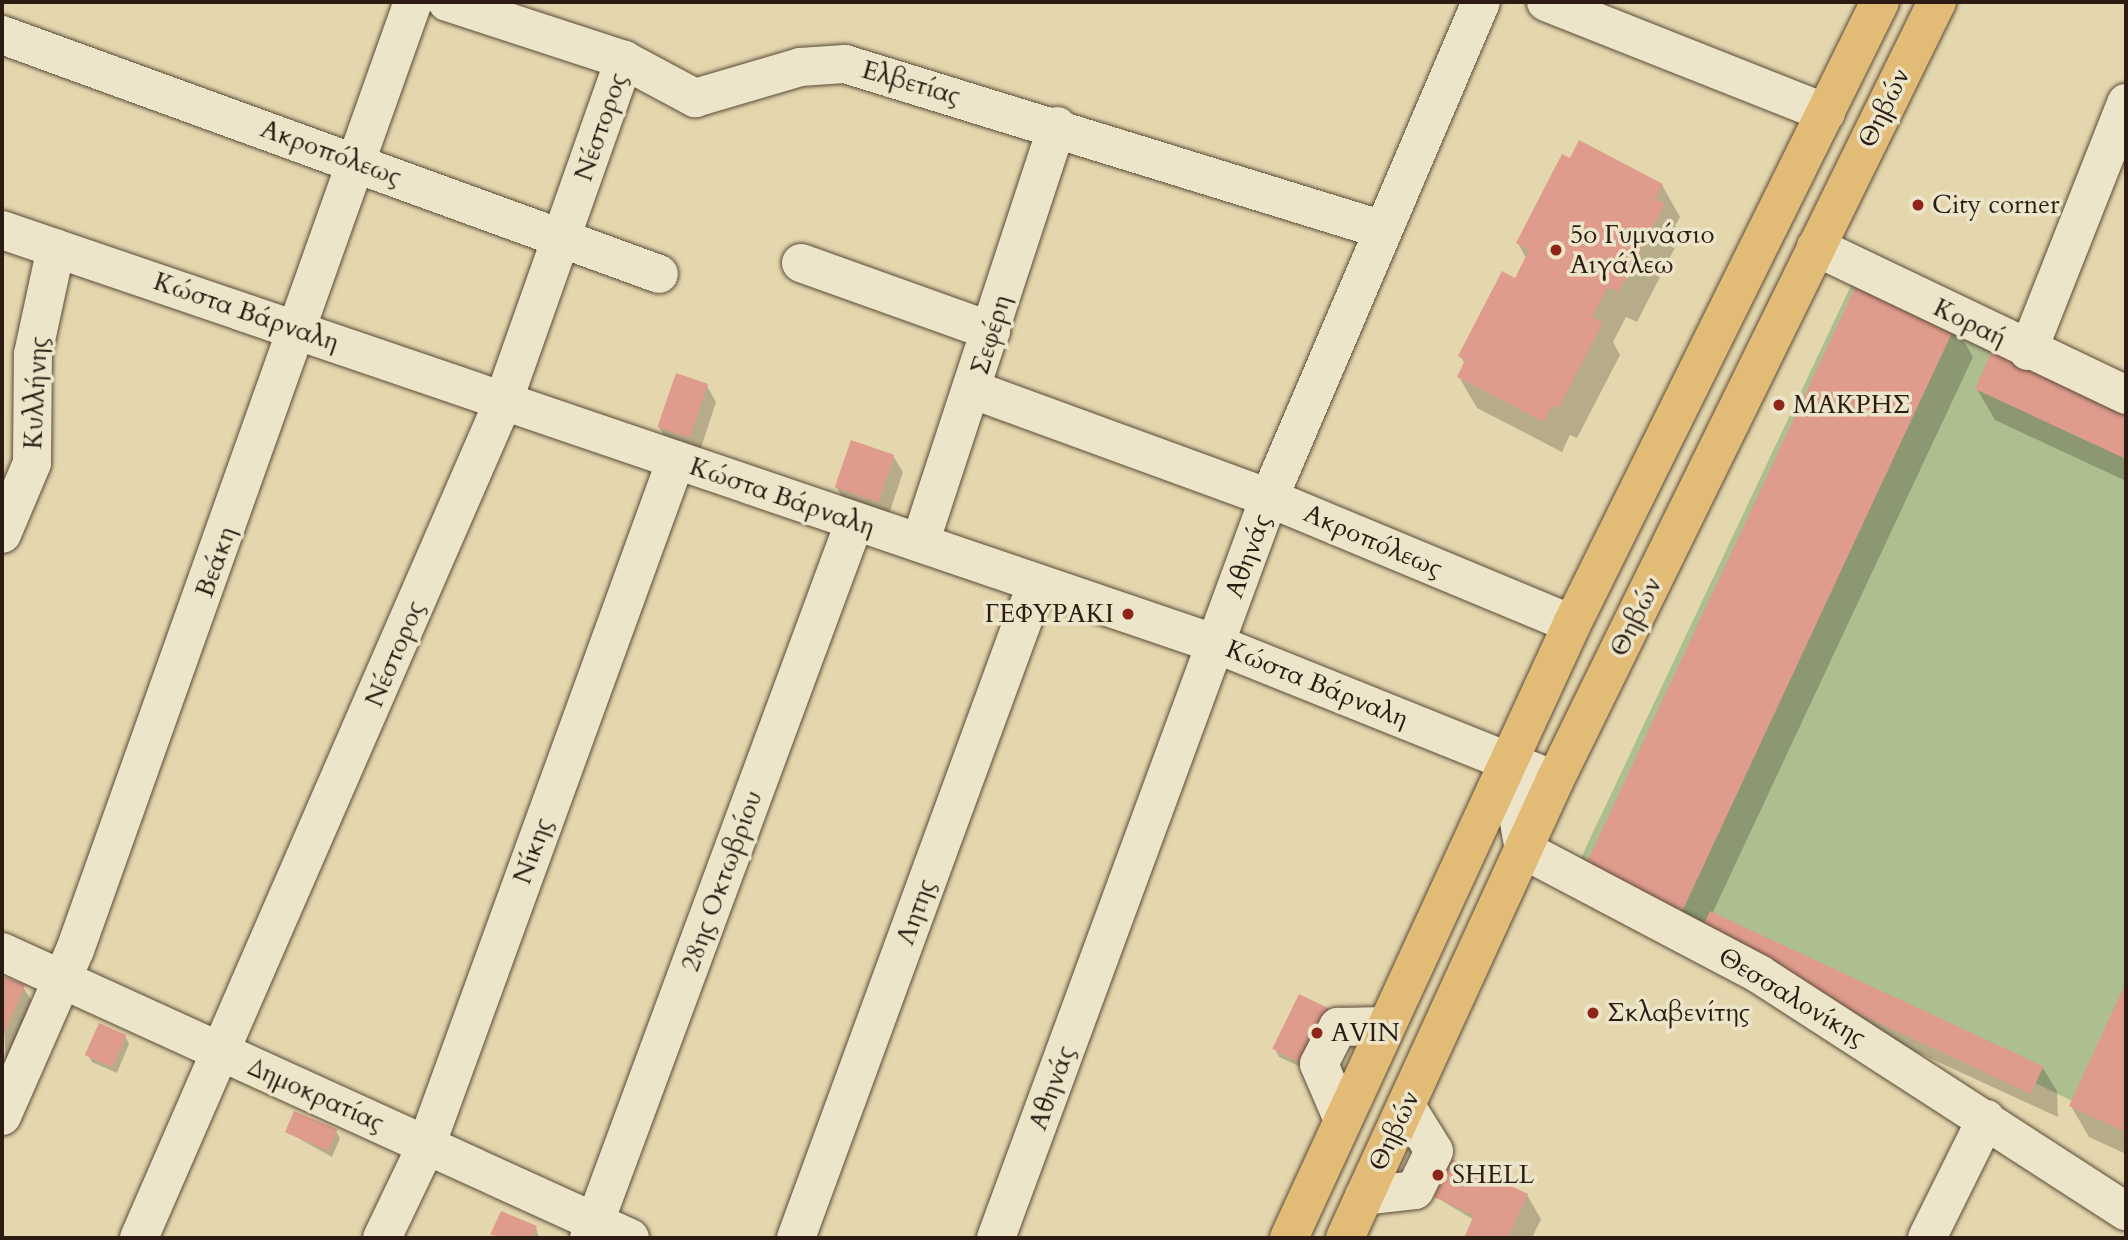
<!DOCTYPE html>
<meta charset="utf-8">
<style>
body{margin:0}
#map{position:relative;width:2128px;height:1240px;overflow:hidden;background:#e4d7ad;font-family:Cardo,serif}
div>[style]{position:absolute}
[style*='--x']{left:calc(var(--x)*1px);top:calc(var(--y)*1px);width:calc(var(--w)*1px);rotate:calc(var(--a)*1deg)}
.green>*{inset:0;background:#aebf8f}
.shadow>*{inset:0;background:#0003}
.building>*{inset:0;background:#df9b8c;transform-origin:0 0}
.roads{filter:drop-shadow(0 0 2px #5a4a3a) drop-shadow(0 0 2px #5a4a3a)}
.minor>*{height:38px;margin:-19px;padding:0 19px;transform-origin:19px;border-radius:19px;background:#ede5ca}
.major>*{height:38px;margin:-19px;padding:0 19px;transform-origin:19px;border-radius:19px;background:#e2bc76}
.dots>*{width:19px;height:19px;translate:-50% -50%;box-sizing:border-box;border:4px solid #ede5ca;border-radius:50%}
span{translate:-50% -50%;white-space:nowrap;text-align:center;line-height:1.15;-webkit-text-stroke:7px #ede5ca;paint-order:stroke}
.street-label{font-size:26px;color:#2c1b13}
.poi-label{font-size:26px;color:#2c1b13}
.left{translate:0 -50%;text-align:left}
.right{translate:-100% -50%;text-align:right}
.frame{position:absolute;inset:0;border:4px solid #2c1b13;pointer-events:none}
</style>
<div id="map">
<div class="green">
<i style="clip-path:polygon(1865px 256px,2126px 378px,2126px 1127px,1579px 862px)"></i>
</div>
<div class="shadow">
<i style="clip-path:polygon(1587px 2px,1610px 2px,1609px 6px)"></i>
<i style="clip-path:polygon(1662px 185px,1680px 217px,1675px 226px,1681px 236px,1637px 322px,1626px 317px,1613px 342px,1620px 355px,1577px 438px,1570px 435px,1562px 452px,1477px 408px,1459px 377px,1465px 364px,1460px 356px,1515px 280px,1526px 258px,1518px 243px)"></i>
<i style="clip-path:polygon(1955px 326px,1973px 357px,1712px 914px,2042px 1067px,2057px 1091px,2058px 1117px,1727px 965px,1712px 914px,1694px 954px,1599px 910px)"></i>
<i style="clip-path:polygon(707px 386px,716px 402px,699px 454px,669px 443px,659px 427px)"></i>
<i style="clip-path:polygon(1977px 389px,2126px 407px,2126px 481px,1995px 420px)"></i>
<i style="clip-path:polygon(893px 456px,903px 472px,888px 517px,846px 503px,836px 487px)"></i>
<i style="clip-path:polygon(2px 978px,23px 987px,33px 1003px,6px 1067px)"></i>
<i style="clip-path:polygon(2126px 987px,2126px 1154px,2089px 1137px,2071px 1106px)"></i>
<i style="clip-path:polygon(1333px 1012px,1312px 1072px,1279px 1057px,1275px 1049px)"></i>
<i style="clip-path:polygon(125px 1036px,129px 1044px,117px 1073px,92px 1062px,88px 1055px)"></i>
<i style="clip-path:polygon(336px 1131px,340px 1138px,332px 1157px,287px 1132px)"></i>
<i style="clip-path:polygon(1527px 1195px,1541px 1219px,1532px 1238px,1466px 1238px,1474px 1220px,1436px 1197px)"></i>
<i style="clip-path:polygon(502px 1213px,536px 1228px,539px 1238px,494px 1238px)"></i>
</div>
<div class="building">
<i style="clip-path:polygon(1579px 140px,1663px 184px,1656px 199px,1665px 204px,1619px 292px,1608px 287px,1592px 317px,1603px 322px,1559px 408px,1552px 405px,1544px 422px,1457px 377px,1465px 360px,1458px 356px,1502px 271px,1515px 278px,1529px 250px,1516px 243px,1562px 154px,1570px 158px)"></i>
<i style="left:1859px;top:279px;width:107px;height:661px;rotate:25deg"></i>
<i style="clip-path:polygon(1995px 344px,2126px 405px,2126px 459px,1975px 389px)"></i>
<i style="left:676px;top:373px;width:34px;height:57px;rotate:19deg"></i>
<i style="left:851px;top:440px;width:46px;height:50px;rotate:19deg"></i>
<i style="left:1710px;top:911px;width:368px;height:30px;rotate:25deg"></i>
<i style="clip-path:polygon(2px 976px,25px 985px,2px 1040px)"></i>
<i style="clip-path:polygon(2126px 982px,2126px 1132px,2069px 1106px)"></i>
<i style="left:1299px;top:994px;width:39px;height:61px;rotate:26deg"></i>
<i style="left:99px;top:1023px;width:30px;height:35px;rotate:24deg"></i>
<i style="left:294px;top:1111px;width:47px;height:23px;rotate:23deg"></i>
<i style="clip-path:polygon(1452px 1159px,1528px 1194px,1508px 1238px,1464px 1238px,1474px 1215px,1434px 1197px)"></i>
<i style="clip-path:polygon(501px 1211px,537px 1226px,532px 1238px,490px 1235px)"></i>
</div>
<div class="roads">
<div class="minor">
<i style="--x:447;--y:2;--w:186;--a:18.1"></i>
<i style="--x:624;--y:60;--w:81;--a:28.2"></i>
<i style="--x:695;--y:98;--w:109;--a:-16.4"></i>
<i style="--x:800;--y:67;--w:45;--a:-3.8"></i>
<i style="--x:845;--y:64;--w:560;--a:17.14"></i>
<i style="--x:1546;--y:2;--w:301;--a:21.6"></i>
<i style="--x:2;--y:35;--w:699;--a:19.99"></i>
<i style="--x:2;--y:230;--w:1283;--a:18.83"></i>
<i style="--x:1216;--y:644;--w:365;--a:21.9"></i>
<i style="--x:1816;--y:247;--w:344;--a:25.5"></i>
<i style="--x:801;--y:263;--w:202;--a:19.7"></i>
<i style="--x:2028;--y:351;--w:267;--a:-68.4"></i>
<i style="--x:974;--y:390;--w:314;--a:20.1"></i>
<i style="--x:1269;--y:498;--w:328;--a:22.6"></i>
<i style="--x:2;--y:534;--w:77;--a:-67.1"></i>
<i style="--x:32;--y:463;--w:109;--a:-89.5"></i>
<i style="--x:33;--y:354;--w:108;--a:-77.8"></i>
<i style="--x:920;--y:543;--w:439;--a:-71.8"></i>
<i style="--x:1508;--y:761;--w:90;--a:79.8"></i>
<i style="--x:1524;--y:850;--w:266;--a:27.8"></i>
<i style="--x:1759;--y:974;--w:437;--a:32.9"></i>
<i style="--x:2;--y:952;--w:690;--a:24.49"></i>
<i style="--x:2;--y:1116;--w:181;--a:-66.3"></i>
<i style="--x:75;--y:950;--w:1006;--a:-70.38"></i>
<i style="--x:1343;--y:1120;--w:61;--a:-113.2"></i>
<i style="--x:1319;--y:1064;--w:42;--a:-62.8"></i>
<i style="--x:1338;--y:1027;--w:48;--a:-1.2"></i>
<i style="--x:1364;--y:1196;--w:51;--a:-6.7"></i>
<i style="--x:1415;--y:1190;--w:43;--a:-64"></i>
<i style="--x:1434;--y:1151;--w:53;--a:-121.9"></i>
<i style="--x:139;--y:1238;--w:912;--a:-66.47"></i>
<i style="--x:503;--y:402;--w:363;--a:-70.5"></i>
<i style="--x:382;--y:1238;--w:102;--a:-64.4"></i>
<i style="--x:426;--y:1146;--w:730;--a:-69.98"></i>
<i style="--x:589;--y:1238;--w:763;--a:-69.66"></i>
<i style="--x:796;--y:1238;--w:696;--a:-69.82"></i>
<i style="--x:996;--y:1238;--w:789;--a:-69.75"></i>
<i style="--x:1269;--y:498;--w:539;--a:-66.86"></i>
<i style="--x:1927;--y:1238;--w:133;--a:-63.6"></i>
</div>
<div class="major">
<i style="--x:1289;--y:1238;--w:676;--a:-65.25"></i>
<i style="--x:1572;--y:624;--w:694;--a:-63.66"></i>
<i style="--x:1345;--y:1238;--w:504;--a:-65.37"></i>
<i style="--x:1555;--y:780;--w:867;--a:-63.85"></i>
</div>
</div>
<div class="dots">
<i style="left:1918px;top:205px;background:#8f2418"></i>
<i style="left:1556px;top:250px;background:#8f2418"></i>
<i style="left:1779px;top:405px;background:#8f2418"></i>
<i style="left:1128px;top:614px;background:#8f2418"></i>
<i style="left:1593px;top:1013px;background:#8f2418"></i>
<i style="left:1317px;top:1033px;background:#8f2418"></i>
<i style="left:1438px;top:1175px;background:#8f2418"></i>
</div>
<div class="street-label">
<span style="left:911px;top:83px;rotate:16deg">Ελβετίας</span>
<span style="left:1884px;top:108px;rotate:-64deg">Θηβών</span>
<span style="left:601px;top:127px;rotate:-71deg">Νέστορος</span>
<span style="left:331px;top:153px;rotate:20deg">Ακροπόλεως</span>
<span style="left:246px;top:312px;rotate:19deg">Κώστα Βάρναλη</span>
<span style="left:1970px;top:323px;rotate:26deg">Κοραή</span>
<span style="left:991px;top:335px;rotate:-73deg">Σεφέρη</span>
<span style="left:36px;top:393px;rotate:-87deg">Κυλλήνης</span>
<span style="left:782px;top:497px;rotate:19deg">Κώστα Βάρναλη</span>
<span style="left:1373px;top:541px;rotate:23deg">Ακροπόλεως</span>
<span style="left:1248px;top:556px;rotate:-70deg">Αθηνάς</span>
<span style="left:216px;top:562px;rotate:-70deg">Βεάκη</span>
<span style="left:1636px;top:617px;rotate:-64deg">Θηβών</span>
<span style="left:395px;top:654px;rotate:-67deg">Νέστορος</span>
<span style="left:1317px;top:684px;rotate:22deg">Κώστα Βάρναλη</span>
<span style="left:533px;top:851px;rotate:-70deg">Νίκης</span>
<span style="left:722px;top:881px;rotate:-70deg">28ης Οκτωβρίου</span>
<span style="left:916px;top:912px;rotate:-70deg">Λητης</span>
<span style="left:1792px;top:997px;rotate:31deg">Θεσσαλονίκης</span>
<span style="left:1052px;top:1088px;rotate:-70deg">Αθηνάς</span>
<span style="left:316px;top:1095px;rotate:24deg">Δημοκρατίας</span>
<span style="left:1394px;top:1131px;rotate:-65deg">Θηβών</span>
</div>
<div class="poi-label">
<span class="left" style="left:1932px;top:205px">City corner</span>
<span class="left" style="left:1570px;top:250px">5ο Γυμνάσιο<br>Αιγάλεω</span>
<span class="left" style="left:1793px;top:405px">ΜΑΚΡΗΣ</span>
<span class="right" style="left:1114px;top:614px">ΓΕΦΥΡΑΚΙ</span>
<span class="left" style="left:1607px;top:1013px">Σκλαβενίτης</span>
<span class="left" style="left:1331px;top:1033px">AVIN</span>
<span class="left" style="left:1452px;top:1175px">SHELL</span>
</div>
<div class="frame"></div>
</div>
